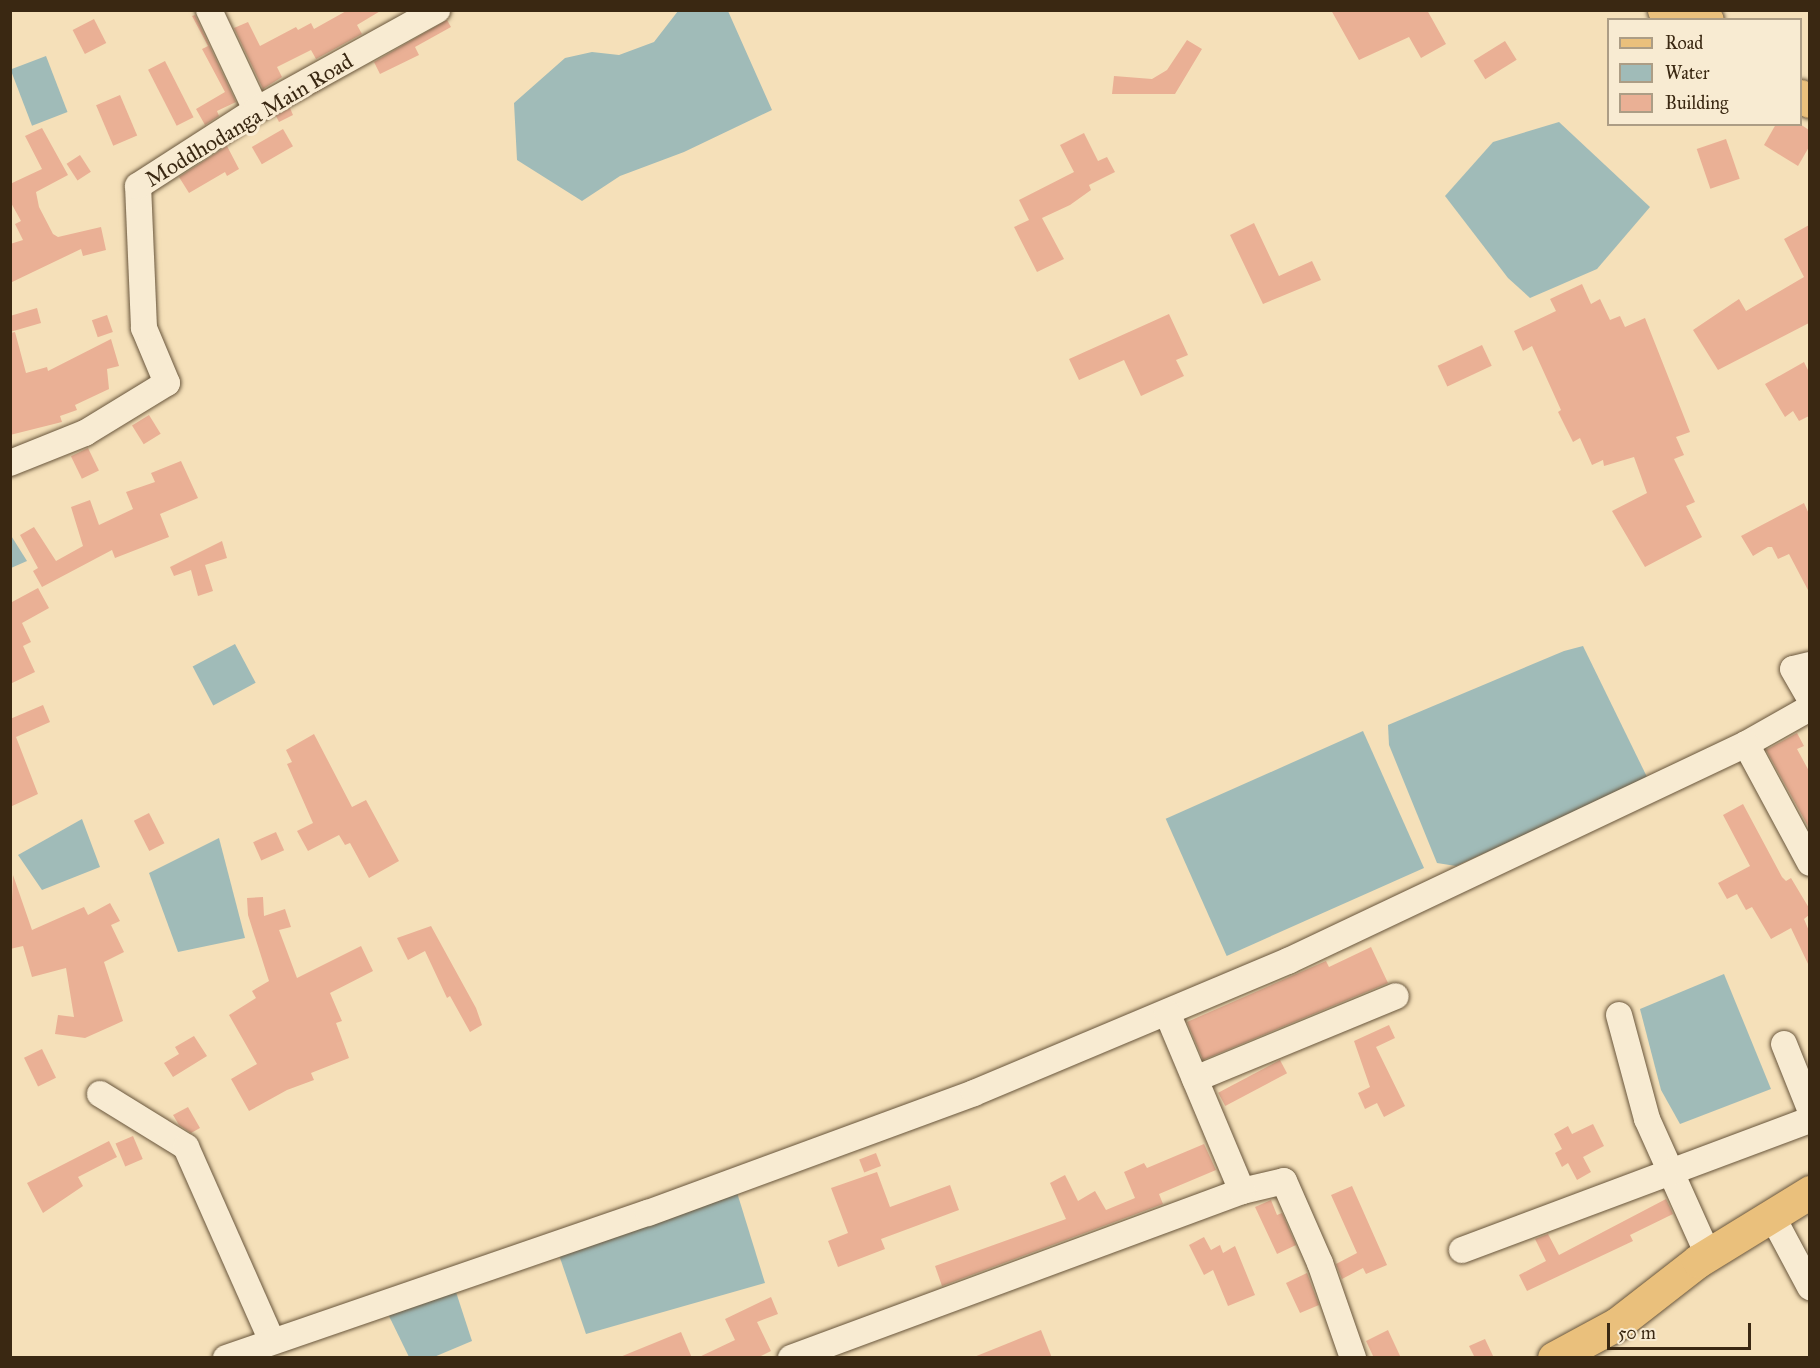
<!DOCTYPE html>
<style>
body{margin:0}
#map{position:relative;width:1820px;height:1368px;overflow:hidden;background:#f5e0b9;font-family:"IM FELL Great Primer",serif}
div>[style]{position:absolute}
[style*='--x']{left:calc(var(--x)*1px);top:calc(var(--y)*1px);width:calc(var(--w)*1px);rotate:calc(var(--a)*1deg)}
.water>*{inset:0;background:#a0bbb8;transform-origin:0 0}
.building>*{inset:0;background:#eab095;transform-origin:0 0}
.roads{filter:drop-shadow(0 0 2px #69563c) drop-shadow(0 0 2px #69563c)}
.minor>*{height:26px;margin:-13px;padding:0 13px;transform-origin:13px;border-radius:13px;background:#f8ebd2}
.major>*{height:33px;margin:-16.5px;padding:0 16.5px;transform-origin:16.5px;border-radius:16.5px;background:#eac07c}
.highway>*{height:33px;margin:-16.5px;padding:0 16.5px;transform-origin:16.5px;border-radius:16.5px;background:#eac07c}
span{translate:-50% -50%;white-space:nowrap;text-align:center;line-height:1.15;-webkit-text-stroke:6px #f8ebd2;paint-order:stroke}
.street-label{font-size:22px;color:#3a2812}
.frame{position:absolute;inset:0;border:12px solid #3a2812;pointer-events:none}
.legend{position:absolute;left:1607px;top:18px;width:195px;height:108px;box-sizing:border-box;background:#f8ebd2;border:2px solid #ac9d85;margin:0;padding:8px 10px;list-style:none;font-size:18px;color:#3a2812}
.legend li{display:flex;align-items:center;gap:12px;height:30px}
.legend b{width:30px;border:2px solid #ac9d85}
.scale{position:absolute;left:1607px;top:1323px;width:144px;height:27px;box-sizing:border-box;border:3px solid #3a2812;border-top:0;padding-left:8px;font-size:18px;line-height:21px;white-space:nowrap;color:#3a2812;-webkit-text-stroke:4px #f8ebd2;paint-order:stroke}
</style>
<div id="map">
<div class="water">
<i style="clip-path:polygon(728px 11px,772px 110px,684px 152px,620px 176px,582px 201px,517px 160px,514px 103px,565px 58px,592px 52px,619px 55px,654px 42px,678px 11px)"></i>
<i style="left:46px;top:56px;width:60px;height:38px;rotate:69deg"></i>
<i style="clip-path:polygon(1559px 122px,1650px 207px,1597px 269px,1530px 298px,1508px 278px,1445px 196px,1493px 142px)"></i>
<i style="clip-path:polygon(10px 534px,27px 561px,11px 568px,10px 568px)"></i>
<i style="left:235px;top:644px;width:44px;height:48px;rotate:62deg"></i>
<i style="clip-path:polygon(1583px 646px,1648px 779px,1456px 866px,1437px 863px,1389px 745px,1388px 725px,1564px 651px)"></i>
<i style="left:1363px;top:731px;width:150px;height:216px;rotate:66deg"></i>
<i style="clip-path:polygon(82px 819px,100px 867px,42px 890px,18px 855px)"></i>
<i style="clip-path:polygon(219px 838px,245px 938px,178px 952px,149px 873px)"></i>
<i style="clip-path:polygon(1724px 974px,1771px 1089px,1680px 1124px,1661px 1090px,1640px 1009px)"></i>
<i style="clip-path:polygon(735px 1186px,765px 1283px,586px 1334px,558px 1252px)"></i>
<i style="clip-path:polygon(455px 1289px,472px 1341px,434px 1357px,409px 1357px,388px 1314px)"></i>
</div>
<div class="building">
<i style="clip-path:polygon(348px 10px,382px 10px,357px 25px,362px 34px,316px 59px,311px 50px,277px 67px,282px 77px,263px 89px,234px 28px,248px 22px,260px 46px,296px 27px,298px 30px,311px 23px,314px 29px)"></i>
<i style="clip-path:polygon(1331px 10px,1427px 10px,1446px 44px,1421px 58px,1409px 37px,1359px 60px)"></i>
<i style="clip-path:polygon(195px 15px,236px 102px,217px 111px,219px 116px,205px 125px,196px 109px,225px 92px,202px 49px,208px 46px,192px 16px)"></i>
<i style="left:94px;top:19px;width:27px;height:24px;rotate:63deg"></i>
<i style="clip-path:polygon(447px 20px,451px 27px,415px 47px,419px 55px,380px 74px,374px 62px)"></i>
<i style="clip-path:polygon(1187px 40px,1202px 49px,1175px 94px,1112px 94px,1114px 76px,1152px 79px,1167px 70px)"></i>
<i style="left:1505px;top:41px;width:22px;height:37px;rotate:58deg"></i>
<i style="left:165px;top:61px;width:63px;height:19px;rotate:63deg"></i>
<i style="left:120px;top:95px;width:44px;height:26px;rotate:67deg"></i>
<i style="clip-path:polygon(290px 108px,293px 115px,279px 122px,276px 116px)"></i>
<i style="clip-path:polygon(1776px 124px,1800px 124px,1809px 130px,1809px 147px,1798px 166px,1764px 145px)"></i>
<i style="clip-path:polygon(42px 128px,68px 175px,36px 192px,39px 207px,53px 234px,58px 237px,101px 227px,106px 250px,83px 256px,81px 249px,10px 283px,10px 244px,23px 240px,15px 224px,21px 221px,10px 201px,10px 184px,42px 169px,25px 136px)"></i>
<i style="left:283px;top:129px;width:20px;height:36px;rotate:60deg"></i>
<i style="clip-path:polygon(1084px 133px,1098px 161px,1107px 157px,1115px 172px,1089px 185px,1091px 190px,1070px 205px,1042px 218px,1064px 259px,1037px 272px,1014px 227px,1029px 220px,1019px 200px,1074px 172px,1060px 145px)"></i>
<i style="left:1726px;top:139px;width:42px;height:31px;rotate:71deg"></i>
<i style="clip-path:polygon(227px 146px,239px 169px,227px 176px,225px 172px,189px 193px,179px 177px)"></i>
<i style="left:80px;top:155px;width:20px;height:16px;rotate:57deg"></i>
<i style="clip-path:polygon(1254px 223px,1279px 276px,1312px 261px,1321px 280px,1263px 304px,1230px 235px)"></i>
<i style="clip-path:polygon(1809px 225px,1809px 323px,1718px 370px,1693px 330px,1739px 299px,1746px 311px,1804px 277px,1784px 239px)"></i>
<i style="clip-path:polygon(1582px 284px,1591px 304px,1600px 299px,1610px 320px,1620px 316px,1625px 327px,1645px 318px,1690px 432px,1676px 437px,1684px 455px,1674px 459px,1695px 502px,1686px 506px,1702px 537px,1645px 567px,1612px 511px,1647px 493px,1634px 457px,1604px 466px,1603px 460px,1592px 465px,1580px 438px,1573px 442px,1558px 412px,1561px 410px,1532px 346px,1523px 351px,1514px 331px,1556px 311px,1550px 299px)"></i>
<i style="clip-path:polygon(37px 308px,41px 323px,10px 332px,10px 316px)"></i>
<i style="clip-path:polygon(1169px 314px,1188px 355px,1176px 360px,1184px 376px,1141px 396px,1124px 360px,1079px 380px,1069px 359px)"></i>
<i style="left:107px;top:315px;width:18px;height:16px;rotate:71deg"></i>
<i style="clip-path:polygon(15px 332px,26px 373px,47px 367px,48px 371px,111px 339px,119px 366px,107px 369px,109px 389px,75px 405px,77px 410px,60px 416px,62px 422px,10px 435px,10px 333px)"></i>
<i style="left:1482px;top:345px;width:23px;height:49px;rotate:65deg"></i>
<i style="clip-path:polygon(1804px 362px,1809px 372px,1809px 416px,1799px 421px,1793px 411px,1785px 417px,1765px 384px)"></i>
<i style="left:149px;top:415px;width:22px;height:20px;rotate:58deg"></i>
<i style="left:88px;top:448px;width:25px;height:19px;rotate:64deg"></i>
<i style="clip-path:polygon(181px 461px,198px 498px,160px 514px,169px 537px,115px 558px,112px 550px,42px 587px,33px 571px,38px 568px,20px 535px,34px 527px,56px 561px,83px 546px,71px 507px,90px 500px,99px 525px,133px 509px,126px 492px,155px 482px,151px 473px)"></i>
<i style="clip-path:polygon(1804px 503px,1809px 514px,1809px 592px,1789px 554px,1778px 559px,1772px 547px,1768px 547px,1753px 556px,1741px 536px)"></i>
<i style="clip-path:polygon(222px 541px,227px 558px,205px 565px,213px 591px,198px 596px,191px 570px,174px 576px,170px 567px)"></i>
<i style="clip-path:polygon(38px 588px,49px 608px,22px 623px,31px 642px,23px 646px,35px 672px,10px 684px,10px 598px,12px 602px)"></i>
<i style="clip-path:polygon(43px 705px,50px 722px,16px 737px,38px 794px,10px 807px,10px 719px)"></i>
<i style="clip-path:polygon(1797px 733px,1804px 746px,1797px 749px,1809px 771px,1809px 828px,1766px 750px)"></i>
<i style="clip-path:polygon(314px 734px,352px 807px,366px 800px,399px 861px,369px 878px,350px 843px,345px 845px,339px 835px,308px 851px,297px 831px,313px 823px,287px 764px,292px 762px,286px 750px)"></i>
<i style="clip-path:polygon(1743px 804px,1782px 877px,1786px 881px,1791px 878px,1809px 908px,1809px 915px,1804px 919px,1809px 931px,1809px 966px,1791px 928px,1771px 939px,1752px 907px,1746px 910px,1737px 894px,1727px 899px,1718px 883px,1750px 866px,1723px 815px)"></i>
<i style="left:149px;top:813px;width:34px;height:17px;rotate:63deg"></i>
<i style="left:276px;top:832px;width:20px;height:25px;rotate:66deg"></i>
<i style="clip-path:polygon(13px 875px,32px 930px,84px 907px,88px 915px,110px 903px,120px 921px,111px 925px,124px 952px,104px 962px,123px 1021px,85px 1038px,55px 1034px,58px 1015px,74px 1017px,66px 968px,32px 977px,23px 946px,10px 949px)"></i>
<i style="clip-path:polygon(263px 897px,264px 916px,285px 909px,291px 927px,279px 930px,297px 978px,361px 946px,373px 971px,330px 993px,342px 1021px,336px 1023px,349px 1058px,311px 1073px,314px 1080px,287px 1090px,249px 1111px,231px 1079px,257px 1064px,229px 1015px,256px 998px,252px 991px,269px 981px,248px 915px,247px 898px)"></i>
<i style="clip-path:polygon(431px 926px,476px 1008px,482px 1025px,470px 1032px,450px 996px,447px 998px,425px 951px,408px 960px,397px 938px)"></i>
<i style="clip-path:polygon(1371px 947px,1388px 983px,1203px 1060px,1187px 1022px,1326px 961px,1329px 967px)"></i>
<i style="clip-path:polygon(1389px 1025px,1395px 1038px,1376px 1047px,1405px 1106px,1384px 1117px,1377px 1103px,1365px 1109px,1358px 1093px,1370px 1087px,1354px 1041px)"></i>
<i style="clip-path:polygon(194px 1036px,207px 1056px,173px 1077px,164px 1063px,179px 1054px,175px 1047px)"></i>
<i style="left:42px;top:1049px;width:32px;height:20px;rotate:64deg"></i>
<i style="left:1280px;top:1060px;width:15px;height:70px;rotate:62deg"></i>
<i style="clip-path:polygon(188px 1107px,200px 1128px,191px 1133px,179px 1125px,173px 1115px)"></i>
<i style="clip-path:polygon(1593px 1124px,1604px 1146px,1583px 1157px,1591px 1172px,1577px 1180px,1568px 1163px,1562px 1167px,1555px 1153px,1562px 1149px,1554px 1134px,1568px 1126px,1572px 1134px)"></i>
<i style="left:133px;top:1136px;width:25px;height:19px;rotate:67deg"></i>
<i style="clip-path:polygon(109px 1141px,117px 1157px,78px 1177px,83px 1186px,43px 1213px,27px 1183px)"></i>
<i style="clip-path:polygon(1204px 1144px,1216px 1170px,1159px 1194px,1163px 1204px,942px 1286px,935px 1266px,1066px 1219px,1050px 1183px,1065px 1175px,1078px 1201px,1095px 1191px,1106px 1210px,1135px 1198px,1124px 1172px,1144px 1163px,1147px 1168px)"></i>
<i style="left:876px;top:1153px;width:14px;height:18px;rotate:69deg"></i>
<i style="clip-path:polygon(877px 1172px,890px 1207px,950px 1185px,959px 1210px,881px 1239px,885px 1249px,838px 1267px,828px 1241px,848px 1233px,831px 1188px)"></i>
<i style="clip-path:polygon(1352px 1186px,1387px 1265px,1366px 1274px,1363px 1268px,1342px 1279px,1336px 1264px,1357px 1253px,1331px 1195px)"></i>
<i style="clip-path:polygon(1666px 1199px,1673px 1214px,1630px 1235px,1633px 1241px,1527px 1291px,1519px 1275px,1546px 1261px,1535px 1239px,1548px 1234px,1559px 1255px)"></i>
<i style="clip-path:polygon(1271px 1200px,1277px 1215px,1282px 1213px,1296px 1245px,1277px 1254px,1255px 1207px)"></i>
<i style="clip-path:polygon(1204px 1237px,1211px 1250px,1220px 1245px,1223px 1253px,1235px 1246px,1255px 1295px,1228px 1306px,1213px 1270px,1204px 1275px,1189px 1245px)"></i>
<i style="clip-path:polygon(1307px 1273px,1319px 1305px,1300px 1313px,1286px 1283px)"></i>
<i style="clip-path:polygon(771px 1297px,778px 1314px,757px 1322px,771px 1351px,757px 1358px,697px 1358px,735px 1340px,725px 1319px)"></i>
<i style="clip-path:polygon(1041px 1330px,1052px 1358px,974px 1358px,974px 1357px)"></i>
<i style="clip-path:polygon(1388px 1330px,1401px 1358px,1374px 1358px,1366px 1341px)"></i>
<i style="clip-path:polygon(681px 1332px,692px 1358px,620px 1358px,620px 1357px)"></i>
<i style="clip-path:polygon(1485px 1339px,1494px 1358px,1475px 1358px,1469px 1346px)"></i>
</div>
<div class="roads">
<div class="minor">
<i style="--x:209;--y:10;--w:110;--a:64.8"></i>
<i style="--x:10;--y:463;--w:81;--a:-21.8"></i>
<i style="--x:85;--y:433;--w:96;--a:-31.4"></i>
<i style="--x:167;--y:383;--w:60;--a:-112.7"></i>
<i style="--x:144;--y:328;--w:142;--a:-92.4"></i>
<i style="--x:138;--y:186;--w:140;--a:-32.8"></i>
<i style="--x:256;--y:110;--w:207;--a:-28.9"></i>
<i style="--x:1810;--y:665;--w:17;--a:167"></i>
<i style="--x:1793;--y:669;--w:34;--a:60"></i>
<i style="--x:1746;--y:744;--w:73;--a:-29.4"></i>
<i style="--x:1619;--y:1015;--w:108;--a:74.9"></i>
<i style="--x:1647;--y:1119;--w:149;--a:65.8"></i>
<i style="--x:1784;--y:1044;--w:70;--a:68.2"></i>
<i style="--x:1195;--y:1079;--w:217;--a:-22.4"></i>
<i style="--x:100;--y:1094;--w:101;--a:31.6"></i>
<i style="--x:186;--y:1147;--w:212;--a:66.1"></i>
<i style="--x:1242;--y:1191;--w:43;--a:-13.4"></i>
<i style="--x:1284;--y:1181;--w:90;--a:66.3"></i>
<i style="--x:1320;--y:1263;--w:101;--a:70.8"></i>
<i style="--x:1771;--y:1214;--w:83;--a:61.9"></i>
<i style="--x:1462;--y:1250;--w:371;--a:-20.5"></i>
<i style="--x:226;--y:1358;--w:446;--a:-19"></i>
<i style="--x:648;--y:1213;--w:347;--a:-20.2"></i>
<i style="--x:974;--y:1093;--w:341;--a:-22.8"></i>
<i style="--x:1288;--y:961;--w:507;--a:-25.35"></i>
<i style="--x:1746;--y:744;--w:135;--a:61.7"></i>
<i style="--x:791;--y:1358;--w:481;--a:-20.3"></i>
<i style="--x:1242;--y:1191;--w:193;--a:-112.8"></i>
</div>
<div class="major">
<i style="--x:1554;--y:1358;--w:72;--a:-28.4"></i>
<i style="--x:1617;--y:1324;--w:103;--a:-37.9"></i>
<i style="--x:1698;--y:1261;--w:132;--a:-31.6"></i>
</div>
<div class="highway">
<i style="--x:1664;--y:10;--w:17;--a:36"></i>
<i style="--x:1693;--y:10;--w:17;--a:36"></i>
<i style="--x:1800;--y:96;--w:11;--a:27"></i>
</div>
</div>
<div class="street-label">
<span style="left:249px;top:120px;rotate:-31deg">Moddhodanga Main Road</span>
</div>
<div class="frame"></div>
<ul class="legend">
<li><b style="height:8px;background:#eac07c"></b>Road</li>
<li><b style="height:16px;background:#a0bbb8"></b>Water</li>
<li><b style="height:16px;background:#eab095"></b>Building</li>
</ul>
<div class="scale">50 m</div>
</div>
